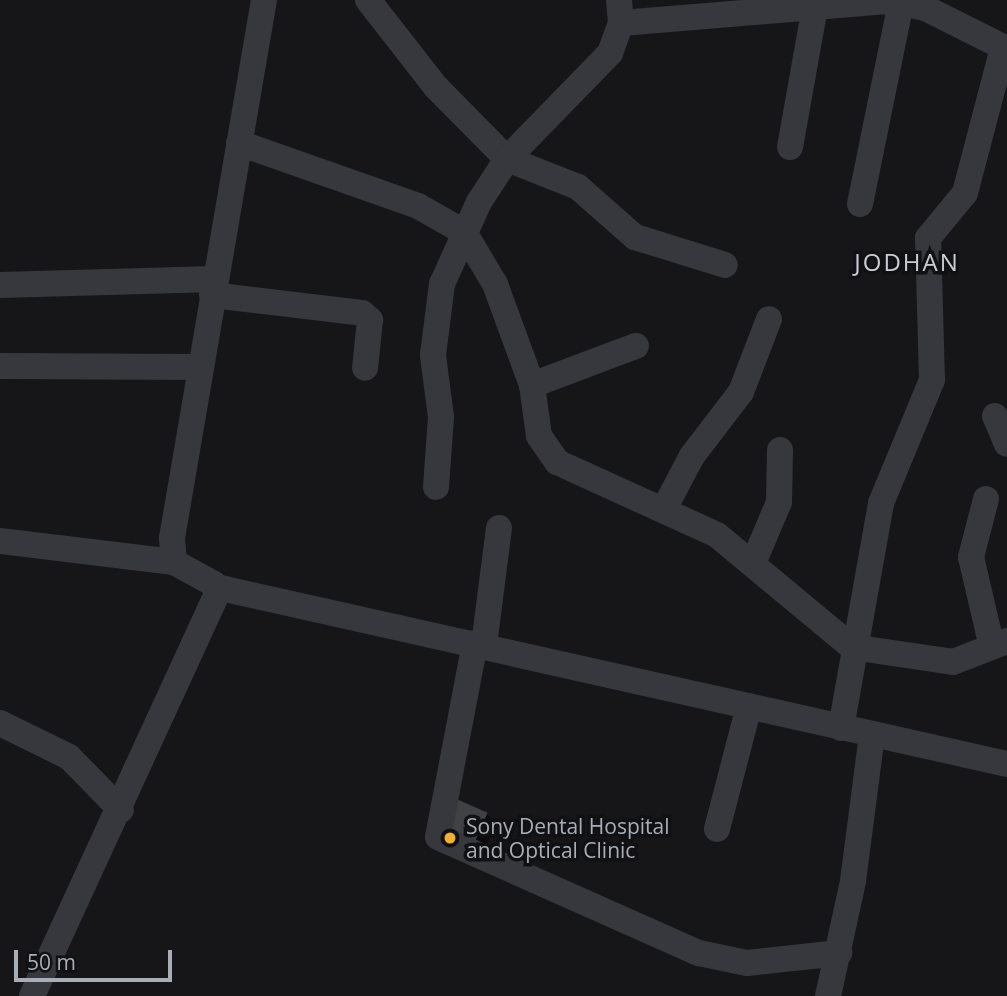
<!DOCTYPE html>
<style>
body{margin:0}
#map{position:relative;width:1007px;height:996px;overflow:hidden;background:#161618;font-family:"Open Sans",sans-serif}
div>[style]{position:absolute}
[style*='--x']{left:calc(var(--x)*1px);top:calc(var(--y)*1px);width:calc(var(--w)*1px);rotate:calc(var(--a)*1deg)}
.shadow>*{inset:0;background:#0007}
.building>*{inset:0;background:#404145;transform-origin:0 0}
.minor>*{height:26px;margin:-13px;padding:0 13px;transform-origin:13px;border-radius:13px;background:#37383d}
.dots>*{width:19px;height:19px;translate:-50% -50%;box-sizing:border-box;border:4px solid #111113;border-radius:50%}
span{translate:-50% -50%;white-space:nowrap;text-align:center;line-height:1.15;-webkit-text-stroke:7px #111113;paint-order:stroke}
.poi-label{font-size:21px;color:#a8adb8}
.left{translate:0 -50%;text-align:left}
.quarter-label{font-size:24px;color:#c9ccd4;letter-spacing:2px}
.scale{position:absolute;left:14px;top:950px;width:158px;height:32px;box-sizing:border-box;border:4px solid #a8adb8;border-top:0;padding-left:9px;font-size:21px;line-height:24px;white-space:nowrap;color:#a8adb8;-webkit-text-stroke:5px #111113;paint-order:stroke}
</style>
<div id="map">
<div class="shadow">
<i style="clip-path:polygon(487px 814px,496px 823px,482px 857px,448px 843px)"></i>
</div>
<div class="building">
<i style="left:452px;top:797px;width:39px;height:40px;rotate:24deg"></i>
</div>
<div class="minor">
<i style="--x:368;--y:0;--w:110;--a:52"></i>
<i style="--x:436;--y:87;--w:101;--a:45.4"></i>
<i style="--x:507;--y:159;--w:76;--a:21.5"></i>
<i style="--x:578;--y:187;--w:76;--a:41.3"></i>
<i style="--x:635;--y:237;--w:94;--a:17.3"></i>
<i style="--x:621;--y:23;--w:270;--a:-4.7"></i>
<i style="--x:890;--y:1;--w:36;--a:11"></i>
<i style="--x:925;--y:8;--w:92;--a:26.6"></i>
<i style="--x:239;--y:143;--w:190;--a:19.4"></i>
<i style="--x:418;--y:206;--w:53;--a:29.5"></i>
<i style="--x:464;--y:232;--w:61;--a:59.2"></i>
<i style="--x:495;--y:284;--w:108;--a:69.9"></i>
<i style="--x:532;--y:385;--w:51;--a:82.2"></i>
<i style="--x:539;--y:436;--w:32;--a:55"></i>
<i style="--x:557;--y:462;--w:176;--a:24.5"></i>
<i style="--x:717;--y:535;--w:175;--a:39.7"></i>
<i style="--x:852;--y:647;--w:102;--a:8.4"></i>
<i style="--x:953;--y:662;--w:58;--a:-21.3"></i>
<i style="--x:790;--y:147;--w:143;--a:-79.9"></i>
<i style="--x:860;--y:204;--w:205;--a:-78.5"></i>
<i style="--x:0;--y:285;--w:215;--a:-1.6"></i>
<i style="--x:212;--y:295;--w:151;--a:6.8"></i>
<i style="--x:362;--y:313;--w:11;--a:41"></i>
<i style="--x:370;--y:320;--w:48;--a:95.9"></i>
<i style="--x:0;--y:366;--w:201;--a:0.3"></i>
<i style="--x:532;--y:385;--w:111;--a:-20.6"></i>
<i style="--x:995;--y:416;--w:30;--a:67"></i>
<i style="--x:436;--y:487;--w:70;--a:-85.9"></i>
<i style="--x:441;--y:417;--w:63;--a:-97.4"></i>
<i style="--x:433;--y:355;--w:72;--a:-82.8"></i>
<i style="--x:442;--y:284;--w:90;--a:-65.7"></i>
<i style="--x:479;--y:202;--w:51;--a:-56.9"></i>
<i style="--x:507;--y:159;--w:148;--a:-45.8"></i>
<i style="--x:610;--y:53;--w:32;--a:-70"></i>
<i style="--x:621;--y:23;--w:23;--a:-95"></i>
<i style="--x:986;--y:499;--w:60;--a:104.5"></i>
<i style="--x:971;--y:557;--w:92;--a:76.9"></i>
<i style="--x:664;--y:509;--w:60;--a:-62.2"></i>
<i style="--x:692;--y:456;--w:81;--a:-52.6"></i>
<i style="--x:741;--y:392;--w:78;--a:-69"></i>
<i style="--x:0;--y:541;--w:175;--a:6.9"></i>
<i style="--x:754;--y:561;--w:64;--a:-67"></i>
<i style="--x:779;--y:502;--w:52;--a:-88.9"></i>
<i style="--x:216;--y:587;--w:811;--a:12.61"></i>
<i style="--x:475;--y:643;--w:197;--a:100.8"></i>
<i style="--x:438;--y:837;--w:286;--a:24"></i>
<i style="--x:699;--y:953;--w:49;--a:11.8"></i>
<i style="--x:747;--y:963;--w:93;--a:-6.2"></i>
<i style="--x:484;--y:645;--w:118;--a:-82.7"></i>
<i style="--x:0;--y:723;--w:77;--a:26.2"></i>
<i style="--x:69;--y:757;--w:74;--a:45.5"></i>
<i style="--x:841;--y:728;--w:229;--a:-79.9"></i>
<i style="--x:881;--y:503;--w:133;--a:-67.5"></i>
<i style="--x:932;--y:380;--w:142;--a:-91.6"></i>
<i style="--x:928;--y:238;--w:58;--a:-50.6"></i>
<i style="--x:965;--y:193;--w:150;--a:-75.3"></i>
<i style="--x:717;--y:829;--w:127;--a:-75.4"></i>
<i style="--x:32;--y:996;--w:443;--a:-65.3"></i>
<i style="--x:217;--y:593;--w:9;--a:-108"></i>
<i style="--x:214;--y:584;--w:46;--a:-151.2"></i>
<i style="--x:174;--y:562;--w:24;--a:-95"></i>
<i style="--x:172;--y:538;--w:546;--a:-80.3"></i>
<i style="--x:828;--y:996;--w:118;--a:-77.7"></i>
<i style="--x:853;--y:881;--w:147;--a:-82.6"></i>
</div>
<div class="dots">
<i style="left:450px;top:838px;background:#f2b134"></i>
</div>
<div class="poi-label">
<span class="left" style="left:466px;top:838px">Sony Dental Hospital<br>and Optical Clinic</span>
</div>
<div class="quarter-label">
<span style="left:907px;top:262px">JODHAN</span>
</div>
<div class="scale">50 m</div>
</div>
